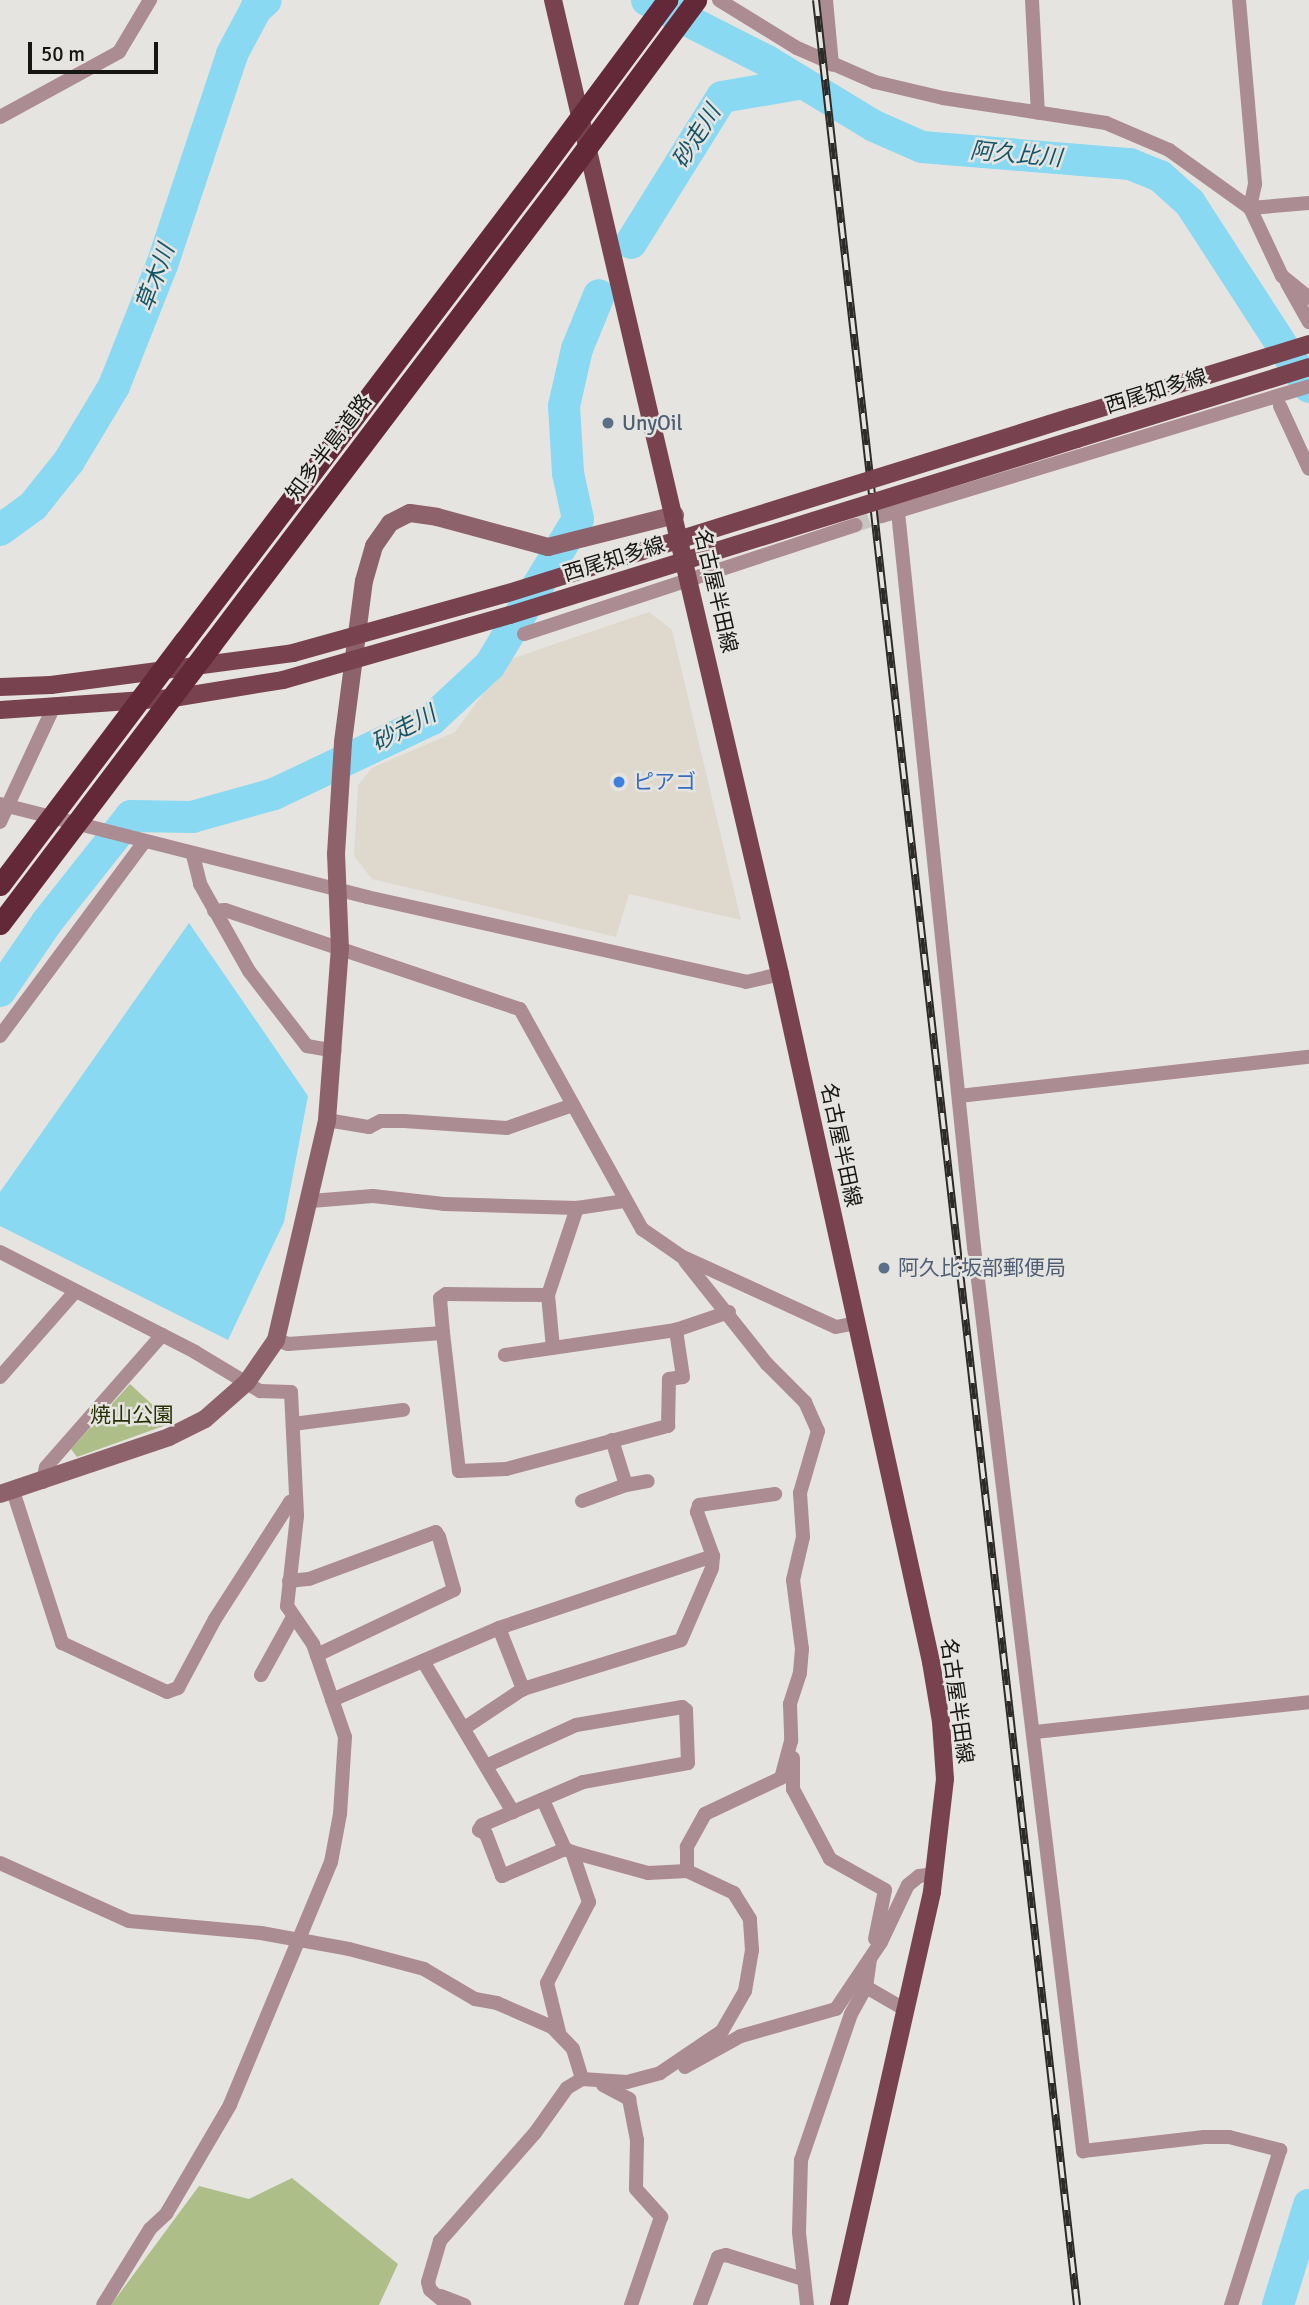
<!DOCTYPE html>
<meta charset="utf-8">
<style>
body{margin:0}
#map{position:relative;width:1309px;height:2305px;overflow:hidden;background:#e6e4e0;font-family:Signika,"Noto Sans JP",sans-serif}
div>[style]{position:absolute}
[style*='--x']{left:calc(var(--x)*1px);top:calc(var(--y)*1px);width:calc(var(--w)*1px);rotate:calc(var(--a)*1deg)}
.built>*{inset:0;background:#ded8cd}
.green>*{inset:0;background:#aebe89}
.water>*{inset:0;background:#89d9f3}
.river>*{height:32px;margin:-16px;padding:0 16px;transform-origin:16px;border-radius:16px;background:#89d9f3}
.street-tunnel>*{height:14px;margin-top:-7px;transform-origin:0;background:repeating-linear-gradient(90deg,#c7c5c1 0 14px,transparent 0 21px)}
.street>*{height:14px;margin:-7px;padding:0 7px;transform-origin:7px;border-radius:7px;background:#ab8c92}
.secondary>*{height:18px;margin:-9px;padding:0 9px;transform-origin:9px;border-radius:9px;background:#8e626b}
.primary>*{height:18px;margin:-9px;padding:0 9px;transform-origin:9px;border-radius:9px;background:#78434f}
.highway>*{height:21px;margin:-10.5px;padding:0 10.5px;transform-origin:10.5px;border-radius:10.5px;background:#632939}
.rail>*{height:8px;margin-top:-4px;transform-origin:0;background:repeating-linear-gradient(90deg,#e6e4e0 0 16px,#2c2b29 0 32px);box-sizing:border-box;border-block:2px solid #2c2b29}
.primary-bridge>*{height:18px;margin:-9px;padding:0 9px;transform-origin:9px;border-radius:9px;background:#78434f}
.highway-bridge>*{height:21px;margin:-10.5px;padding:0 10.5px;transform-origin:10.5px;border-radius:10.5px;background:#632939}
.dots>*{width:19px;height:19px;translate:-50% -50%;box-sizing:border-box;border:4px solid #e6e4e0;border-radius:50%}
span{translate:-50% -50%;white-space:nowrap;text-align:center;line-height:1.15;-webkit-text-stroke:5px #e6e4e0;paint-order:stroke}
.street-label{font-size:21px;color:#161614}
.service-label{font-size:21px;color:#4e5e75}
.left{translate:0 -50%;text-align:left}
.shop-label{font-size:21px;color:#366cbe}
.park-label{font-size:21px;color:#263000}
.water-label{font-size:23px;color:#135668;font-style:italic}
.scale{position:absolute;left:28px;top:42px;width:130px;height:32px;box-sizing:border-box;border:4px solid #161614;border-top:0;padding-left:9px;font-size:21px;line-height:24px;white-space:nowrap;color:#161614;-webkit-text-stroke:5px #e6e4e0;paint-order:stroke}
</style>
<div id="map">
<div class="built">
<i style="clip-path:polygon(649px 612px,672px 630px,741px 920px,629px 894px,616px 937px,372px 879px,354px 856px,358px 785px,372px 768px,455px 732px,508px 660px)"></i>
</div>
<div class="green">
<i style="clip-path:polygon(130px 1384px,172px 1423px,77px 1457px,71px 1449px)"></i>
<i style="clip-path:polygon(292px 2178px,398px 2264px,379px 2305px,111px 2305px,199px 2186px,249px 2199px)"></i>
</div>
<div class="water">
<i style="clip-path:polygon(189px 923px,308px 1096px,284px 1222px,228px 1340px,0 1226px,0 1192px)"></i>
</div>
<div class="river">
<i style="--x:647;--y:0;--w:135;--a:26.9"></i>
<i style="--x:767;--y:61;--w:125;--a:31.3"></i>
<i style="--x:874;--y:126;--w:52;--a:23.6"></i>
<i style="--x:922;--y:147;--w:209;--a:4.7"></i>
<i style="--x:1130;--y:164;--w:32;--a:22"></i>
<i style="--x:1160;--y:176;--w:40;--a:42"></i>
<i style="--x:1190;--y:203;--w:219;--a:57.1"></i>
<i style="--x:631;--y:243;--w:172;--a:-58.1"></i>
<i style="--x:722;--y:97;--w:77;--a:-9.7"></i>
<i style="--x:0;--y:530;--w:41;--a:-36"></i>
<i style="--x:33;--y:506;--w:58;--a:-51.3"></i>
<i style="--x:69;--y:461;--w:87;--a:-59"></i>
<i style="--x:114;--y:386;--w:130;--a:-68.4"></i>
<i style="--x:162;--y:265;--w:222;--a:-71.6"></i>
<i style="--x:232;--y:54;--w:51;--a:-61.9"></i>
<i style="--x:256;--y:9;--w:13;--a:-42"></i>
<i style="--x:0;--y:991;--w:83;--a:-55.7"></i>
<i style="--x:47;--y:922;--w:135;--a:-51.6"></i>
<i style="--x:131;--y:816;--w:61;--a:0.9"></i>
<i style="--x:192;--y:817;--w:85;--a:-15.7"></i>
<i style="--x:274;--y:794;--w:175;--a:-25.4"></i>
<i style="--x:432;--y:719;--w:79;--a:-43"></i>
<i style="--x:490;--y:665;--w:170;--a:-58.9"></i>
<i style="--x:578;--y:519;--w:47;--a:-102.3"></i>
<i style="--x:568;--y:473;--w:67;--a:-93.4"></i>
<i style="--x:564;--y:406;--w:58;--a:-77.2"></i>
<i style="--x:577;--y:349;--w:58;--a:-67.8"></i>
<i style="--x:1278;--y:2305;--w:105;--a:-72.8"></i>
</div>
<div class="street-tunnel">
<i style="--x:856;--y:525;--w:28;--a:-19"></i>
</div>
<div class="street">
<i style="--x:719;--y:0;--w:92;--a:31.6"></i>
<i style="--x:797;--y:48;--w:85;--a:23.6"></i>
<i style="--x:875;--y:82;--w:70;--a:13.2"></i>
<i style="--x:943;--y:98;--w:165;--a:8.7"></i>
<i style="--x:1106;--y:123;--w:69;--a:23.2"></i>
<i style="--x:1169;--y:150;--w:100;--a:35.6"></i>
<i style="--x:1250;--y:208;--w:75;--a:64.8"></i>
<i style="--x:1282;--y:276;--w:35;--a:39"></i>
<i style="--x:826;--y:0;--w:65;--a:84.7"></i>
<i style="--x:1032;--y:0;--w:113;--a:87"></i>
<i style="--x:1239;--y:0;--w:185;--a:85"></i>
<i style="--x:1255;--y:184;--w:25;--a:102"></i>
<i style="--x:0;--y:117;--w:136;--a:-28.6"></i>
<i style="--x:119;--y:52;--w:61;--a:-59.2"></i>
<i style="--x:1250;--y:208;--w:59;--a:-4.8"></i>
<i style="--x:1287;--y:283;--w:45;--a:60.6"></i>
<i style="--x:1280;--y:406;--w:69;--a:65.3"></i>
<i style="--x:898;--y:512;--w:739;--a:84.1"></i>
<i style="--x:974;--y:1247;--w:911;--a:83.12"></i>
<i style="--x:1083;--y:2151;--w:122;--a:-6.6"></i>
<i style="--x:1204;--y:2137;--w:25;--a:0"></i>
<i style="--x:1229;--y:2137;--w:53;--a:14.3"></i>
<i style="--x:1280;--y:2150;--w:163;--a:107.5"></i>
<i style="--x:882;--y:516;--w:446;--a:-16.9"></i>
<i style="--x:524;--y:634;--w:349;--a:-18.2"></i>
<i style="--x:0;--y:804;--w:379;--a:14.2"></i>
<i style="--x:367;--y:897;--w:388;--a:12.6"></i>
<i style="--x:746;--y:982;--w:35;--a:-13"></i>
<i style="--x:0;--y:822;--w:128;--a:-65"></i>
<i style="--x:193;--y:855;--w:30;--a:76"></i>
<i style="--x:200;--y:884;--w:100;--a:60.6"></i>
<i style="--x:249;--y:971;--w:95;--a:52.3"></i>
<i style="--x:307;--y:1046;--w:28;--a:10"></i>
<i style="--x:214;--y:911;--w:11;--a:-5"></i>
<i style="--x:225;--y:910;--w:311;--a:18.6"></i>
<i style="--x:520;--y:1009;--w:252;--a:61"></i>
<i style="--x:642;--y:1229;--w:47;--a:34.7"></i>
<i style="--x:681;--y:1256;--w:170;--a:24.6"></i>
<i style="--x:836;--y:1327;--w:20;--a:-11"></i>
<i style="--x:0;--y:1036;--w:242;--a:-53.4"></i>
<i style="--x:959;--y:1096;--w:352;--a:-6.4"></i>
<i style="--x:327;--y:1120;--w:43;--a:9.5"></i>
<i style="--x:369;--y:1127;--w:13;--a:-27"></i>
<i style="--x:381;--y:1121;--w:23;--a:0"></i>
<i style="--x:404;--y:1121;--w:103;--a:3.9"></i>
<i style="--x:507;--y:1128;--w:70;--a:-19.2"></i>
<i style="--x:311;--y:1201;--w:62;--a:-4.6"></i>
<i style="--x:373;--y:1196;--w:71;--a:6.4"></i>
<i style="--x:444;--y:1204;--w:133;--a:1.7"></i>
<i style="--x:577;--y:1208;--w:49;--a:-8.3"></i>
<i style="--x:0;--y:1252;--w:219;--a:27.1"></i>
<i style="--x:195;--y:1352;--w:76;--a:31"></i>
<i style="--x:260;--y:1391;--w:31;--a:2"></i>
<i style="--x:291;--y:1392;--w:124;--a:87.2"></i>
<i style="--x:297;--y:1516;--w:91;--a:96.3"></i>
<i style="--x:287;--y:1606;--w:46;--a:55.6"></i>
<i style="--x:313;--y:1644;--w:98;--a:71"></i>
<i style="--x:345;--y:1737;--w:77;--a:93.7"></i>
<i style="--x:340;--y:1814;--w:49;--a:100.6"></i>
<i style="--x:331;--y:1862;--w:263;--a:112.6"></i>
<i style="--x:230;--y:2105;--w:126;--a:120.4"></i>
<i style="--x:166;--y:2214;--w:22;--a:137"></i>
<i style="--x:150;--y:2229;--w:89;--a:121.7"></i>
<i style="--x:685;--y:1261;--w:132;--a:51.5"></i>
<i style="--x:767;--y:1364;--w:54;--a:45"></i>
<i style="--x:805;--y:1402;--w:32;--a:66"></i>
<i style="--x:818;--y:1431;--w:65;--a:106.2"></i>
<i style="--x:800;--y:1493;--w:44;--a:86.1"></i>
<i style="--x:803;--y:1537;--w:44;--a:103.1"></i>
<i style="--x:793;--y:1580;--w:70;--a:82.6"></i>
<i style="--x:802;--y:1649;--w:24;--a:95"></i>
<i style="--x:800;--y:1673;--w:33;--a:108"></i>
<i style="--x:790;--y:1704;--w:37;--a:88"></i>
<i style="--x:791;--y:1741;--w:38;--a:105"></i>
<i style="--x:781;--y:1778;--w:84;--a:154.7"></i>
<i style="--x:705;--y:1814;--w:38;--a:119"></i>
<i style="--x:687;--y:1847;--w:24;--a:90"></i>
<i style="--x:548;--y:1295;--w:53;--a:84.6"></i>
<i style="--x:676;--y:1330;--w:56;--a:-18.8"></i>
<i style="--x:443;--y:1333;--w:139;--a:83.4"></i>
<i style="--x:459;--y:1471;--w:47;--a:-2.4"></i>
<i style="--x:506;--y:1469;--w:168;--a:-14.9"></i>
<i style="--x:668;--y:1426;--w:47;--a:-88.8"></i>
<i style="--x:669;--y:1379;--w:14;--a:-8"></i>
<i style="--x:683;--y:1377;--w:48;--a:-98.5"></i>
<i style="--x:676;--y:1330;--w:173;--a:171.7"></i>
<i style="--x:276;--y:1340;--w:13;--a:18"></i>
<i style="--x:288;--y:1344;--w:155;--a:-4.1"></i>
<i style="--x:443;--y:1333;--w:35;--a:-95"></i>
<i style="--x:440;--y:1298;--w:7;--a:-34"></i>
<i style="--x:446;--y:1294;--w:102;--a:0.6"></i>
<i style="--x:548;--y:1295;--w:92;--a:-71.6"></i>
<i style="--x:0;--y:1377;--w:113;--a:-48.6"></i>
<i style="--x:293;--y:1424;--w:111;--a:-7.3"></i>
<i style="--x:612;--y:1440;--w:47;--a:72.7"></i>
<i style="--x:626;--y:1485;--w:22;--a:-10"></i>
<i style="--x:43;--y:1482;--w:15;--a:-79"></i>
<i style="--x:46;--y:1467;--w:176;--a:-48.7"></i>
<i style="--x:13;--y:1491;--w:160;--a:72.1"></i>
<i style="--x:62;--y:1643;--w:116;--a:25"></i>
<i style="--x:167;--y:1692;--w:12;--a:-20"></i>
<i style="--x:178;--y:1688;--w:78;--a:-61.8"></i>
<i style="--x:215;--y:1619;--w:139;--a:-57.3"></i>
<i style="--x:290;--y:1502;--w:7;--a:-27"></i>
<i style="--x:582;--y:1501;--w:47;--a:-20"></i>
<i style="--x:289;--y:1581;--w:20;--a:-6"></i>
<i style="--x:309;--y:1579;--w:135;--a:-20.3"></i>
<i style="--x:436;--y:1532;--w:6;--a:59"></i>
<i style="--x:439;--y:1537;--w:55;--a:74.2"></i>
<i style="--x:454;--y:1590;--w:152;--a:154.6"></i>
<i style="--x:499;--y:1628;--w:226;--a:-18.6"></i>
<i style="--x:423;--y:1661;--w:176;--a:59.2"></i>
<i style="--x:261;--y:1675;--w:66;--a:-61.1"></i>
<i style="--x:523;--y:1689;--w:165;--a:-17.2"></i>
<i style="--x:681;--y:1640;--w:78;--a:-66.7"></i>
<i style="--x:712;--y:1568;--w:12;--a:-85"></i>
<i style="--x:713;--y:1556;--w:47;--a:-110"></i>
<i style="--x:697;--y:1512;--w:7;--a:-74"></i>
<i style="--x:699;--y:1505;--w:77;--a:-8.2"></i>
<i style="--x:332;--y:1700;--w:182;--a:-23.3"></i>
<i style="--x:499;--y:1628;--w:66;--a:68.5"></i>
<i style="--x:523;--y:1689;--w:69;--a:146.3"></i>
<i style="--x:1035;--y:1732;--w:276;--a:-6.2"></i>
<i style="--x:793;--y:1758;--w:31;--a:90"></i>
<i style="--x:793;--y:1789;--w:79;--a:62.1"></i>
<i style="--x:830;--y:1859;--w:63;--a:29.4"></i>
<i style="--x:885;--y:1890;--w:50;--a:101.5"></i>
<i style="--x:488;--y:1765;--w:97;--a:-24.4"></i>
<i style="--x:576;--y:1725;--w:108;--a:-9.6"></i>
<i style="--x:682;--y:1707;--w:5;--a:37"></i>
<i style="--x:686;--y:1710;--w:53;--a:87.8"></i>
<i style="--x:688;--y:1763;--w:107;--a:169.7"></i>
<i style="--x:583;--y:1782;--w:110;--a:156.9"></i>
<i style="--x:482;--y:1825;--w:6;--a:121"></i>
<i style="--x:479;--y:1830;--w:8;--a:30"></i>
<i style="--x:486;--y:1834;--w:45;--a:69.1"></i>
<i style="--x:502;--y:1876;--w:69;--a:-23.2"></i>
<i style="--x:543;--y:1800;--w:54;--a:65.8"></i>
<i style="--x:565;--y:1849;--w:8;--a:23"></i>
<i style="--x:572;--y:1852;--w:53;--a:71.2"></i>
<i style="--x:589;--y:1902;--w:91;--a:117.4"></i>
<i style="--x:547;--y:1983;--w:50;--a:76.2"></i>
<i style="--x:0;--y:1863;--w:141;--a:24.2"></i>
<i style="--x:129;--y:1921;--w:133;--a:5.2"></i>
<i style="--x:261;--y:1933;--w:89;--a:10.3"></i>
<i style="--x:349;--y:1949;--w:78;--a:14.9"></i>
<i style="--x:424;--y:1969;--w:59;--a:30.5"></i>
<i style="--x:475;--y:1999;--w:22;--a:10"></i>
<i style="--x:497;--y:2003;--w:60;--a:23.6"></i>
<i style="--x:552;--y:2027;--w:30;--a:46"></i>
<i style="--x:573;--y:2049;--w:31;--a:73"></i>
<i style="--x:870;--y:1959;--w:28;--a:98"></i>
<i style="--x:866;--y:1987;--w:44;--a:30.1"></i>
<i style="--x:685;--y:2067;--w:64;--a:-29"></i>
<i style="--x:741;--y:2036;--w:99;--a:-15.9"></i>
<i style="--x:836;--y:2009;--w:81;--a:-56.1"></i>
<i style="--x:881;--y:1942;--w:63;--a:-64.7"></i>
<i style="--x:908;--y:1885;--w:14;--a:-39"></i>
<i style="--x:919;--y:1876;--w:16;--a:-7"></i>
<i style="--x:603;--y:2085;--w:30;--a:28"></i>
<i style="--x:629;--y:2099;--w:42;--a:79"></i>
<i style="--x:637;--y:2140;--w:49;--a:91.2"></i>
<i style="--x:636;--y:2189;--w:38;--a:48"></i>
<i style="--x:661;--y:2217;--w:93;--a:108.8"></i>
<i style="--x:441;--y:2296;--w:25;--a:21"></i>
<i style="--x:448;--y:2305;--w:23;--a:-140"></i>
<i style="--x:430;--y:2290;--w:8;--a:-104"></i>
<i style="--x:428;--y:2282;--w:43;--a:-73.7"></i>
<i style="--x:440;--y:2241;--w:144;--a:-48.7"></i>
<i style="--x:535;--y:2133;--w:55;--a:-54.6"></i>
<i style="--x:567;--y:2088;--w:17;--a:-31"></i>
<i style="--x:582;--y:2079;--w:45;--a:3.8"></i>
<i style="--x:627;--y:2082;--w:34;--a:-15"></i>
<i style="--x:660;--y:2073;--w:75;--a:-34.1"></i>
<i style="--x:722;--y:2031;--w:46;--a:-60.1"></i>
<i style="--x:745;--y:1991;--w:42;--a:-80.3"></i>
<i style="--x:752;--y:1950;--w:31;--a:-94"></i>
<i style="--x:750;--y:1919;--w:31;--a:-122"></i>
<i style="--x:734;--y:1893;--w:52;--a:-154.9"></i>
<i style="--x:687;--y:1871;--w:39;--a:177"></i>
<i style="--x:648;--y:1873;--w:79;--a:-164.6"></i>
<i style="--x:700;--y:2305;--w:51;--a:-69.4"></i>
<i style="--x:718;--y:2257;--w:8;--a:-14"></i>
<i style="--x:726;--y:2255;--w:81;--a:17.3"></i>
<i style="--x:807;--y:2305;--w:73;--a:-96.3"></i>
<i style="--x:799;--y:2232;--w:72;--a:-88.4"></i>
<i style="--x:801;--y:2160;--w:154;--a:-71.1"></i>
<i style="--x:851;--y:2014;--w:31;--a:-61"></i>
</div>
<div class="secondary">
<i style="--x:0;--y:1494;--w:178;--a:-18.6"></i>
<i style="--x:169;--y:1437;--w:40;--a:-26.6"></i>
<i style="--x:205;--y:1419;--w:56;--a:-41.4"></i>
<i style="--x:247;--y:1382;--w:51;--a:-55.4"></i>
<i style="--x:276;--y:1340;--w:226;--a:-76.9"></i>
<i style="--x:327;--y:1120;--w:171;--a:-85.7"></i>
<i style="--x:340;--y:949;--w:95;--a:-92.4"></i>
<i style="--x:336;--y:854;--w:112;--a:-86.4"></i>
<i style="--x:343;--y:742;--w:162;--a:-82.6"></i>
<i style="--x:364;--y:581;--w:36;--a:-74"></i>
<i style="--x:374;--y:546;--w:28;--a:-55"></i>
<i style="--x:390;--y:523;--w:22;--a:-27"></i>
<i style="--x:410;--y:513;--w:27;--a:8"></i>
<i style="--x:437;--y:517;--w:115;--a:15.1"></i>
<i style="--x:548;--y:547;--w:131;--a:-14.1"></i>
</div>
<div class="primary">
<i style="--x:553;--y:0;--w:1000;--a:76.88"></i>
<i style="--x:780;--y:974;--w:704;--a:77.62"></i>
<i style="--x:931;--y:1662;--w:61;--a:80.5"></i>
<i style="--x:941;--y:1722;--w:57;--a:86"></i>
<i style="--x:945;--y:1779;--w:114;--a:96.6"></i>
<i style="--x:932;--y:1892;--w:423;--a:102.7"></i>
<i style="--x:1072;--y:417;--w:248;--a:-17.1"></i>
<i style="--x:1077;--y:439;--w:243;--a:-17.2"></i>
<i style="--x:0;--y:687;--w:51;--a:-2.2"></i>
<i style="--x:51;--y:685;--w:244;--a:-7.5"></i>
<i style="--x:293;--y:653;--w:220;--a:-15.6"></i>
<i style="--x:0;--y:710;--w:173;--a:-4"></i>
<i style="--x:173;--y:698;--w:111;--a:-9.3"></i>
<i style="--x:283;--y:680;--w:236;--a:-16"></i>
</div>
<div class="highway">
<i style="--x:184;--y:641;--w:586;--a:-52.84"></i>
<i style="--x:211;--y:645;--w:573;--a:-52.87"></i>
</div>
<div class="rail">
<i style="--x:816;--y:0;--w:2320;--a:83.54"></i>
</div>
<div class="primary-bridge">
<i style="--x:505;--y:594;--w:594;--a:-17.34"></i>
<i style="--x:510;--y:615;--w:594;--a:-17.24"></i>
</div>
<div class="highway-bridge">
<i style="--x:538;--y:174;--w:217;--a:-53.4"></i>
<i style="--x:557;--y:188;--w:234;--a:-53.5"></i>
<i style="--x:0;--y:885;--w:306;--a:-53"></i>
<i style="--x:0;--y:924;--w:350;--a:-52.9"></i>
</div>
<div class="dots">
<i style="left:608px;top:423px;background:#5c6f8a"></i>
<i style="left:619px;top:782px;background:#3f7fe0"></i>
<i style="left:884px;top:1268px;background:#5c6f8a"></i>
</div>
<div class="street-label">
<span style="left:1156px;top:391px;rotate:-17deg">西尾知多線</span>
<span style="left:329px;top:447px;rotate:-53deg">知多半島道路</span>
<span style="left:614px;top:559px;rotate:-17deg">西尾知多線</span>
<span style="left:716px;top:591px;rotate:77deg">名古屋半田線</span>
<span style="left:841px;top:1145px;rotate:78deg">名古屋半田線</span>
<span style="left:957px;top:1701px;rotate:82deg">名古屋半田線</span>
</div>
<div class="service-label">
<span class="left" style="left:622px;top:423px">UnyOil</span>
<span class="left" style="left:898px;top:1268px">阿久比坂部郵便局</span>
</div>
<div class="shop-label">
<span class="left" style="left:633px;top:782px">ピアゴ</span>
</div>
<div class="park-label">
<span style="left:132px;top:1415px">焼山公園</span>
</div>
<div class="water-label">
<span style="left:697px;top:137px;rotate:-58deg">砂走川</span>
<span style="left:1016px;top:155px;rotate:5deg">阿久比川</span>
<span style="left:156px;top:278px;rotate:-70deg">草木川</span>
<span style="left:404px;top:729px;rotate:-28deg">砂走川</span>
</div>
<div class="scale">50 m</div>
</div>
